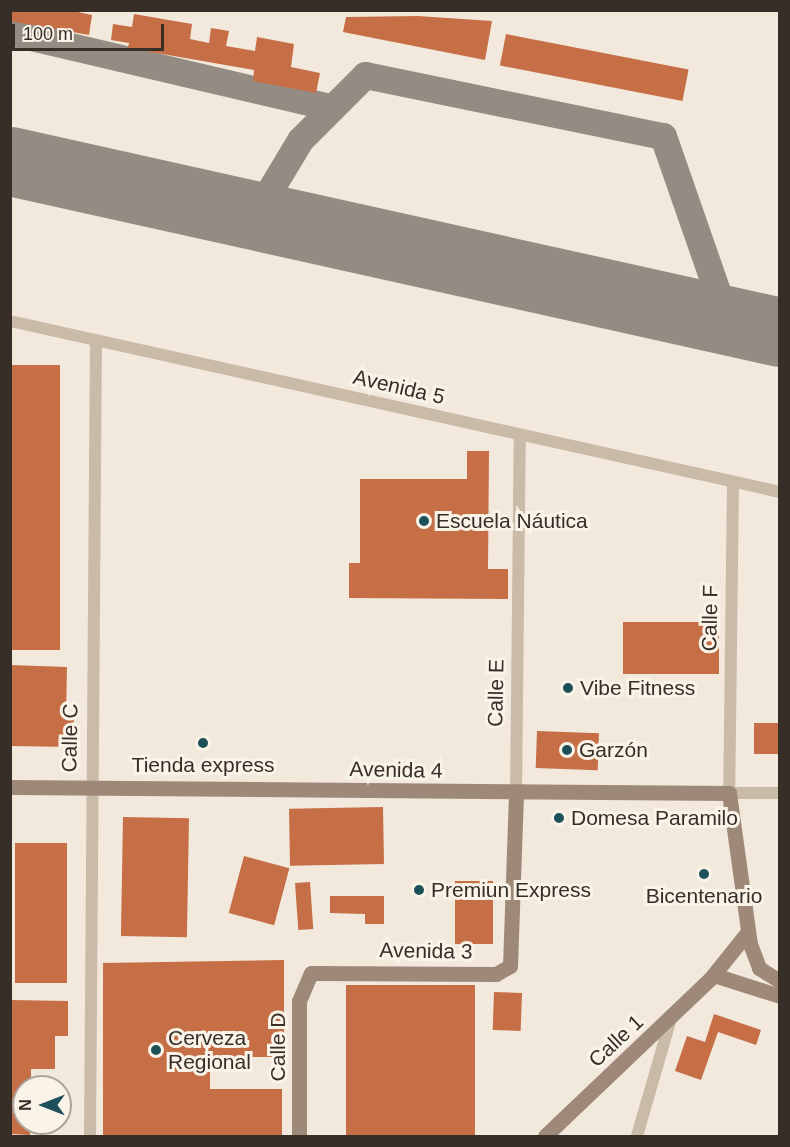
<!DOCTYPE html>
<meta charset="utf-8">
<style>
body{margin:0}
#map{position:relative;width:790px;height:1147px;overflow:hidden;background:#f2e9dc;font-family:Helvetica,sans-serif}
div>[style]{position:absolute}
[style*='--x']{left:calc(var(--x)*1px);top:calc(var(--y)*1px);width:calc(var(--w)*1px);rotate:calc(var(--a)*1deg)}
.taxiway>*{height:27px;margin:-13.5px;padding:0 13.5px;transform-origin:13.5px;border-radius:13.5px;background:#948c82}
.runway>*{height:69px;margin:-34.5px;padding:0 34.5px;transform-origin:34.5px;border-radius:34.5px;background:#948c82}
.building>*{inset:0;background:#c66e46;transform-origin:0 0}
.street>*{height:12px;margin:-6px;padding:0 6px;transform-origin:6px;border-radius:6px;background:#cabaa8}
.secondary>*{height:15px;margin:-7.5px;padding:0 7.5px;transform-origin:7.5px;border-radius:7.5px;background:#9e8979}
.dots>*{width:16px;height:16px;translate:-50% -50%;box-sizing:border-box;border:3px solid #faf3e8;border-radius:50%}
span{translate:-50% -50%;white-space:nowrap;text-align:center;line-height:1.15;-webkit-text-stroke:6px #faf3e8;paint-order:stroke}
.street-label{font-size:21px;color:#372e28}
.poi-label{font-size:21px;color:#372e28}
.left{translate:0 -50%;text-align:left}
.frame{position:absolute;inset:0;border:12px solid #372e28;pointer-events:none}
.north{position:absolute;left:12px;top:1075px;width:60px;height:60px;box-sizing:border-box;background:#faf3e8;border:2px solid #aca49b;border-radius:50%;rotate:270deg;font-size:16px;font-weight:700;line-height:24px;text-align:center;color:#372e28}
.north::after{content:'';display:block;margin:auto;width:21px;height:27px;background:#1d5159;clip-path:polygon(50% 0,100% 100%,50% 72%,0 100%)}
.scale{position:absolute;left:12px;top:24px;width:152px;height:27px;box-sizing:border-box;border:3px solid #372e28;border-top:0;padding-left:8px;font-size:18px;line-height:21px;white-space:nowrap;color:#372e28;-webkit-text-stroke:4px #faf3e8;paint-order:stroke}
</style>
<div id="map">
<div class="taxiway">
<i style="--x:10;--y:32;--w:330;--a:13.2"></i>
<i style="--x:255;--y:215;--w:87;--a:-59"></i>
<i style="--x:300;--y:140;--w:92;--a:-45"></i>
<i style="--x:365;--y:75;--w:304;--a:11.6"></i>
<i style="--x:663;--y:136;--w:195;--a:70.8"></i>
</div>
<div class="runway">
<i style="--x:10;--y:161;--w:789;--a:12.52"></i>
</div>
<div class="building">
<i style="clip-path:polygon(10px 10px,69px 10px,92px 15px,89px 35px,10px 21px)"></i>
<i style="clip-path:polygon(134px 14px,192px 24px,190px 39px,209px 43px,211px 28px,229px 31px,226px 46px,255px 51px,257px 37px,294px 44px,291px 67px,320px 73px,316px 93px,253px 81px,254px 70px,128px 48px,129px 43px,111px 40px,113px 24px,132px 27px)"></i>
<i style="clip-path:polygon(418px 16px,492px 21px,485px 60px,343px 32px,346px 17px)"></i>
<i style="left:506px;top:34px;width:186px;height:32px;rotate:11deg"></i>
<i style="left:10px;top:365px;width:50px;height:285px"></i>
<i style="clip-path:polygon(467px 451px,489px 451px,488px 569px,508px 569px,508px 599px,349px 598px,349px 563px,360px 563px,360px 479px,467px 479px)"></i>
<i style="left:623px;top:622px;width:96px;height:52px"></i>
<i style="clip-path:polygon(10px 665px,67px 667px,66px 719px,74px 719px,73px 747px,10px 746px)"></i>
<i style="left:754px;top:723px;width:26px;height:31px"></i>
<i style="left:537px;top:731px;width:62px;height:37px;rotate:2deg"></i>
<i style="left:383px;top:807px;width:57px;height:94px;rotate:89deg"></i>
<i style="left:123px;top:817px;width:66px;height:119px;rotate:1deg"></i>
<i style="left:15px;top:843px;width:52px;height:140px"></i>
<i style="left:244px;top:856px;width:47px;height:59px;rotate:15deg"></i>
<i style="left:493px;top:881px;width:63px;height:38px;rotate:90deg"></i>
<i style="left:310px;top:882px;width:47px;height:15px;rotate:86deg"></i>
<i style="clip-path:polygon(330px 896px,384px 896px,384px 924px,365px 924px,365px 914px,330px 913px)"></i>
<i style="clip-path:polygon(284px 960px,284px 1057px,210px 1057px,210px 1089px,282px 1089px,282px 1137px,103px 1137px,103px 963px)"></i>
<i style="left:346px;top:985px;width:129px;height:152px"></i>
<i style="left:494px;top:992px;width:28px;height:38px;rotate:2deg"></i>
<i style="clip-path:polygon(10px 1000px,68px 1001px,68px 1036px,55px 1036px,55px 1069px,31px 1069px,31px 1087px,24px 1087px,24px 1123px,30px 1123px,30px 1135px,10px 1134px)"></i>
<i style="clip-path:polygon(714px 1014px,761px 1030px,756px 1045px,718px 1032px,701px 1080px,675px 1071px,687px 1036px,705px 1042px)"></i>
</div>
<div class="street">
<i style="--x:10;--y:321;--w:789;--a:12.52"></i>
<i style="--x:733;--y:482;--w:311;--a:90.7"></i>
<i style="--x:729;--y:793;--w:51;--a:0"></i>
<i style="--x:516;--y:795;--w:360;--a:-89.4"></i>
<i style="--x:90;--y:1136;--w:796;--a:-89.57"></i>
<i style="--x:637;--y:1136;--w:123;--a:-73.9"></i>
</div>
<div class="secondary">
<i style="--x:10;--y:787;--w:719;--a:0.48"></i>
<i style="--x:729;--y:793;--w:152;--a:82.1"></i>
<i style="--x:750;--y:944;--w:26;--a:69"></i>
<i style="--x:759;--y:968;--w:25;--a:32"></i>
<i style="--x:714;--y:975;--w:69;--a:17.7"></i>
<i style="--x:299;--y:1136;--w:135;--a:-90"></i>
<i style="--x:299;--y:1001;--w:30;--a:-67"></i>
<i style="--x:311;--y:973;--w:185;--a:0.3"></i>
<i style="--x:496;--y:974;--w:16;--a:-30"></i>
<i style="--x:510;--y:966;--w:171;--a:-88"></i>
<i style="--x:545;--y:1136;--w:228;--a:-43.6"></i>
<i style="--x:710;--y:979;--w:59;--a:-51.2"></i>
</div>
<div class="dots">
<i style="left:424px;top:521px;background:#1d5159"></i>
<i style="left:568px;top:688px;background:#1d5159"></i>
<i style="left:203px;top:743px;background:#1d5159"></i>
<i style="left:567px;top:750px;background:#1d5159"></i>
<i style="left:559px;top:818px;background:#1d5159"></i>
<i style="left:704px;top:874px;background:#1d5159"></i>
<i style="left:419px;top:890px;background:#1d5159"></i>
<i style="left:156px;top:1050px;background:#1d5159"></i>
</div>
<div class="street-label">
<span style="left:399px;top:387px;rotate:13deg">Avenida 5</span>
<span style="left:710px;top:618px;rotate:-89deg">Calle F</span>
<span style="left:496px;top:693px;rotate:-89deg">Calle E</span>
<span style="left:70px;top:738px;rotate:-89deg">Calle C</span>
<span style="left:396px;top:770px;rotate:1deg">Avenida 4</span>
<span style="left:426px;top:951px;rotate:1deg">Avenida 3</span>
<span style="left:616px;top:1041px;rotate:-43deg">Calle 1</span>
<span style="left:278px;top:1047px;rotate:-90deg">Calle D</span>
</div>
<div class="poi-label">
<span class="left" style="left:436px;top:521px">Escuela Náutica</span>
<span class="left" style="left:580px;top:688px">Vibe Fitness</span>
<span class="left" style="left:579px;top:750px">Garzón</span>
<span style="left:203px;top:765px">Tienda express</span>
<span class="left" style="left:571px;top:818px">Domesa Paramilo</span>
<span class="left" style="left:431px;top:890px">Premiun Express</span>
<span style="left:704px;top:896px">Bicentenario</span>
<span class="left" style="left:168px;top:1050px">Cerveza<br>Regional</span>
</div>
<div class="frame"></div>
<div class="north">N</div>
<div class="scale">100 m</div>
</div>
